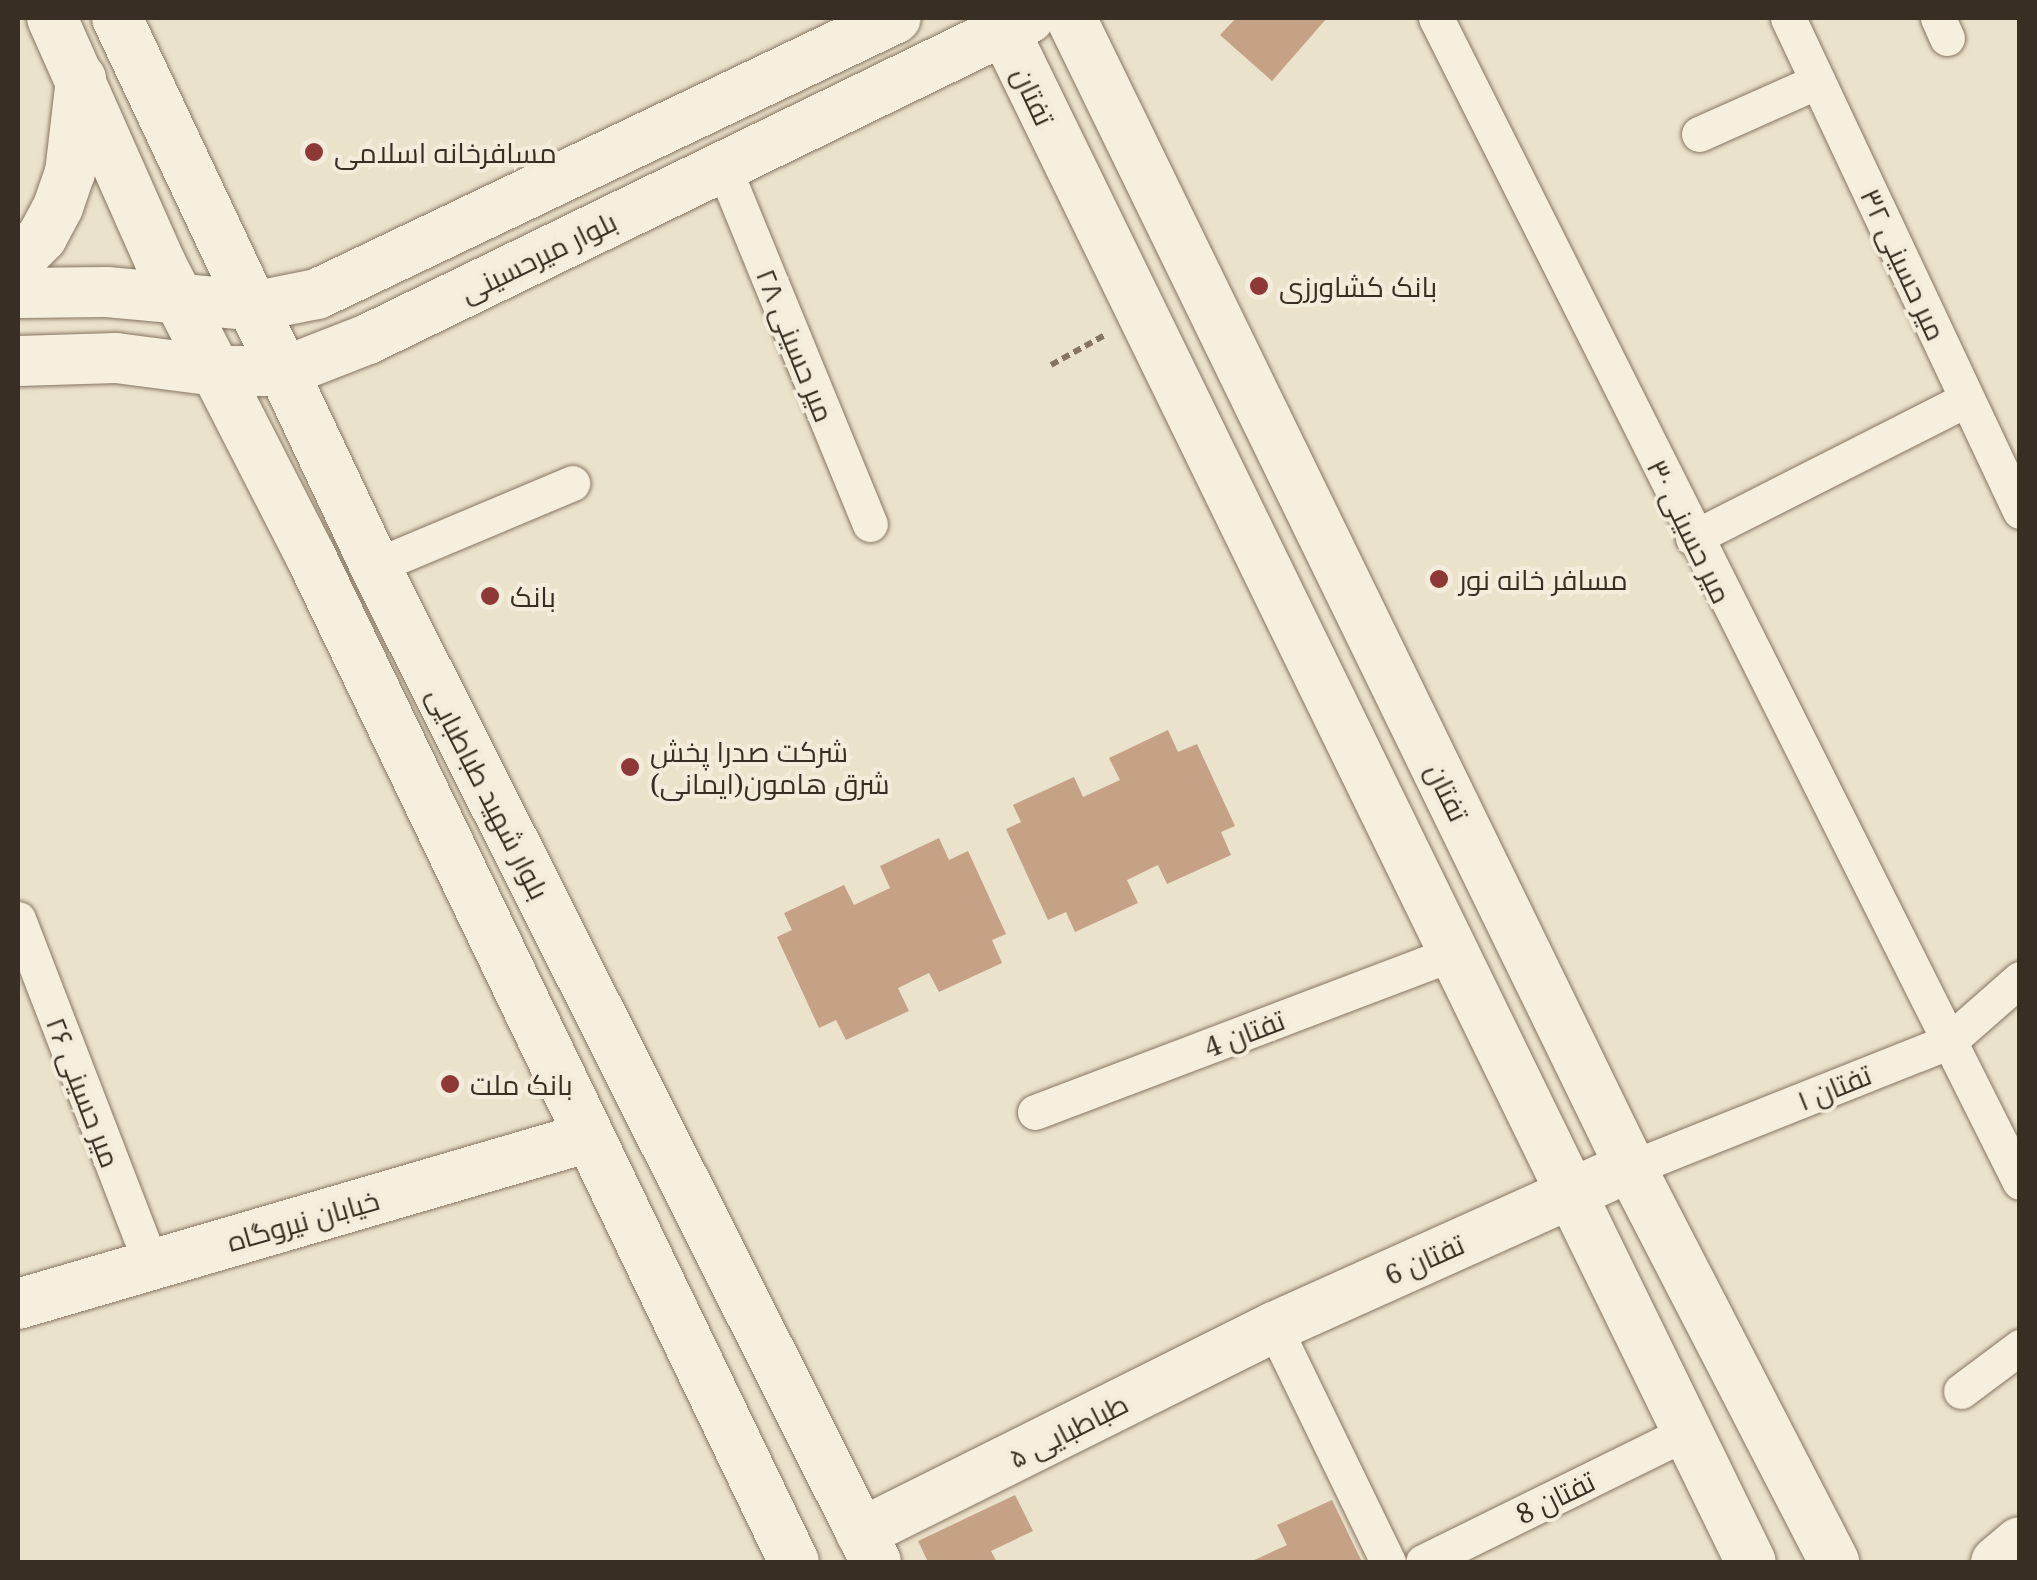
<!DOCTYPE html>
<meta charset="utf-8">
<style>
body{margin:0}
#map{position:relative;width:2037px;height:1580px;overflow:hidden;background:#ebe2cc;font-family:"Noto Serif",Cairo,serif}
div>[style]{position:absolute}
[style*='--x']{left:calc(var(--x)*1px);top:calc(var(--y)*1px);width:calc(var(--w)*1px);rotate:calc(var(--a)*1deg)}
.building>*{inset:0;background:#c5a186}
.path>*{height:6px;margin-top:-3px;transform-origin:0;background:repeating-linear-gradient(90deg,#867561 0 8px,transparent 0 13px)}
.roads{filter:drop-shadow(0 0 2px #867561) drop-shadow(0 0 2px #867561)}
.street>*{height:35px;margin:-17.5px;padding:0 17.5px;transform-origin:17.5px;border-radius:17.5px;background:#f6efde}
.secondary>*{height:50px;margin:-25px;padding:0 25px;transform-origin:25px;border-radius:25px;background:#f6efde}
.dots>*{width:28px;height:28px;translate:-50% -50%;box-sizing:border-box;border:5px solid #f3ecdb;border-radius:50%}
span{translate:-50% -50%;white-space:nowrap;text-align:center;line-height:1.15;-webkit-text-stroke:8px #f3ecdb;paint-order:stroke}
.street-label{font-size:28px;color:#392e23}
.poi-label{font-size:28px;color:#392e23}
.left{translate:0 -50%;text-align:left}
.frame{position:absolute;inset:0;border:20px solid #392e23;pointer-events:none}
</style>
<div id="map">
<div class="building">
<i style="clip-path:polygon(1236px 18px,1327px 18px,1272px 81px,1220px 35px)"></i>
<i style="clip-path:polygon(1168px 730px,1178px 752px,1197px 744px,1235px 826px,1221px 832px,1231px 855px,1167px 884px,1158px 865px,1127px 880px,1138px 903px,1075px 932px,1066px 912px,1048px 920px,1006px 829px,1021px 822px,1013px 805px,1074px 777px,1083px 797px,1120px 780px,1109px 758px)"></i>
<i style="clip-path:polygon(939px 838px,949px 860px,968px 851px,1006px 934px,992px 940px,1002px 963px,939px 992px,929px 973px,898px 988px,909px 1011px,846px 1040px,836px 1020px,819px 1028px,777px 937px,792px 930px,784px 913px,844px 885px,854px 905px,890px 888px,880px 866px)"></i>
<i style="clip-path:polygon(1015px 1495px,1033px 1531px,991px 1551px,997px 1562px,928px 1562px,918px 1541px)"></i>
<i style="clip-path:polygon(1332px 1500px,1362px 1562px,1250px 1562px,1287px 1545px,1277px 1525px)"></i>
</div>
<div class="path">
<i style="--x:1051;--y:365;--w:64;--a:-29"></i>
</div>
<div class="roads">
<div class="street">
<i style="--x:1436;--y:18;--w:1302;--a:63.36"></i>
<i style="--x:1788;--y:18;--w:545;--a:64.8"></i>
<i style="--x:1938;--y:18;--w:22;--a:66"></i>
<i style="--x:1699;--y:134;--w:130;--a:-24"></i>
<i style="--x:723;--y:166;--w:387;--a:67.7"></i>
<i style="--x:1693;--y:538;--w:307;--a:-26.9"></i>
<i style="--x:375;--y:566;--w:214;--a:-22.8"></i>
<i style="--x:18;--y:919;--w:370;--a:68.9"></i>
<i style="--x:1035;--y:1112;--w:447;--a:-20.8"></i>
<i style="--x:1631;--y:1168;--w:341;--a:-21.7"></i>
<i style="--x:1948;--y:1042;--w:96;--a:-41.2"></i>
<i style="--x:1274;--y:1327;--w:261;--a:64.1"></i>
<i style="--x:1961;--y:1391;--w:74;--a:-36.7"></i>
<i style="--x:1423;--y:1562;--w:294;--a:-26.2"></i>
</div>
<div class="secondary">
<i style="--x:52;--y:18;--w:269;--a:66.1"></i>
<i style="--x:161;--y:264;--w:327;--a:62.9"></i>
<i style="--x:310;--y:555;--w:1117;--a:64.33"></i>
<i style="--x:117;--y:18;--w:606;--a:64.79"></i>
<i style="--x:375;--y:566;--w:1115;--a:63.3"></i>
<i style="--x:1071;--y:18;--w:1279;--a:64.04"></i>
<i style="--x:1631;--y:1168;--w:443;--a:62.7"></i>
<i style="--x:1004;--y:30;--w:1704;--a:64.01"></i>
<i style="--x:18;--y:261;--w:34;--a:-45"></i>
<i style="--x:42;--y:237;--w:34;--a:-62"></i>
<i style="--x:58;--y:207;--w:36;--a:-71"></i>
<i style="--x:70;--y:173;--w:95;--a:-83.3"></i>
<i style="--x:18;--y:293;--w:89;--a:-0.6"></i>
<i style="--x:107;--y:292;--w:151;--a:5.3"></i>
<i style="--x:257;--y:306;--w:61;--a:-11.3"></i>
<i style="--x:317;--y:294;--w:641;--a:-25.49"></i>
<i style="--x:18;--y:361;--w:98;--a:-1.8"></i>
<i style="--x:116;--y:358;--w:101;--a:7.4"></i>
<i style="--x:216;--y:371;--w:70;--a:0"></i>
<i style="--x:286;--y:371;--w:88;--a:-21.3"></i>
<i style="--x:368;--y:339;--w:735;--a:-25.9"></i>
<i style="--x:18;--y:1304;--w:595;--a:-16.3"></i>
<i style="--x:861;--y:1533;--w:462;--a:-26.5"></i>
<i style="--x:1274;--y:1327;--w:364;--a:-24.2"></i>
<i style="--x:1996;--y:1562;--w:31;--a:-40"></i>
</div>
</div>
<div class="dots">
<i style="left:314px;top:152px;background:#8f3838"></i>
<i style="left:1259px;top:286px;background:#8f3838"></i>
<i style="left:1439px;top:579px;background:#8f3838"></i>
<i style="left:490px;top:596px;background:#8f3838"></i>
<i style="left:630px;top:767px;background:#8f3838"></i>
<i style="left:450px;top:1084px;background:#8f3838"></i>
</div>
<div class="street-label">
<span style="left:1034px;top:96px;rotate:65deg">تفتان</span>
<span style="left:538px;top:256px;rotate:-26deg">بلوار میرحسینی</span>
<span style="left:1904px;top:264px;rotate:65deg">میر حسینی ۳۲</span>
<span style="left:796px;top:345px;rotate:68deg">میر حسینی ۲۸</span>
<span style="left:1690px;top:531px;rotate:64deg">میر حسینی ۳۰</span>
<span style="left:1448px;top:792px;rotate:64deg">تفتان</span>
<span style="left:489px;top:793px;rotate:63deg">بلوار شهید طباطبایی</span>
<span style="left:1244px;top:1033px;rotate:-21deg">تفتان 4</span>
<span style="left:1834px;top:1087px;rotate:-22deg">تفتان ۱</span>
<span style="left:84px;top:1092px;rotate:69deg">میر حسینی ۲۶</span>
<span style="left:303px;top:1220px;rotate:-16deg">خیابان نیروگاه</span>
<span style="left:1424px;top:1259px;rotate:-24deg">تفتان 6</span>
<span style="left:1068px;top:1430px;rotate:-27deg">طباطبایی ۵</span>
<span style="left:1555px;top:1497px;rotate:-26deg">تفتان 8</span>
</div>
<div class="poi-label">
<span class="left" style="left:334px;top:152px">مسافرخانه اسلامی</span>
<span class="left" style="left:1279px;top:286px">بانک کشاورزی</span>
<span class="left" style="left:1459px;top:579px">مسافر خانه نور</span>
<span class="left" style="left:510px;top:596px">بانک</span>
<span class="left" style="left:650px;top:767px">شرکت صدرا پخش<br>شرق هامون(ایمانی)</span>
<span class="left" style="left:470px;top:1084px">بانک ملت</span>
</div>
<div class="frame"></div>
</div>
